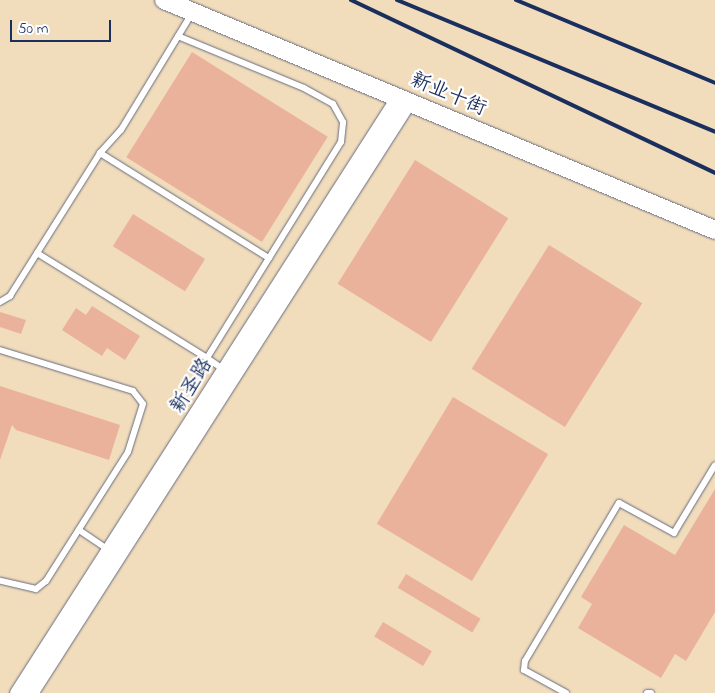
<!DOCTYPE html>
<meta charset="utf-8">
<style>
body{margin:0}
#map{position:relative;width:715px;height:693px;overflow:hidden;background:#f1dcbc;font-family:"Indie Flower","LXGW WenKai TC",sans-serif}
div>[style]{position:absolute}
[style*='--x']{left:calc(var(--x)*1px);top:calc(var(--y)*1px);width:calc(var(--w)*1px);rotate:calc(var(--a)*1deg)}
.building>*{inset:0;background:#ebb29b;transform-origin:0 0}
.roads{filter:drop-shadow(0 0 1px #666c7f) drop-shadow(0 0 1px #666c7f)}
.service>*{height:6px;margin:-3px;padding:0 3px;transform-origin:3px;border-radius:3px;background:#fff}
.tertiary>*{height:15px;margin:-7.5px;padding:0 7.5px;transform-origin:7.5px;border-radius:7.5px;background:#fff}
.secondary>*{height:18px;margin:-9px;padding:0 9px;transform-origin:9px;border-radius:9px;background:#fff}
.rail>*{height:4px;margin:-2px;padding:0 2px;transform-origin:2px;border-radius:2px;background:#1b2f5e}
span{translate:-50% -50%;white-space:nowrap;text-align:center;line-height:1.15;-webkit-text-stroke:4.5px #fff;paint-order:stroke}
.street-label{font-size:20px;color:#1b2f5e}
.scale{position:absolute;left:10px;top:20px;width:101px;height:22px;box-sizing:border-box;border:2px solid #1b2f5e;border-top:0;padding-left:6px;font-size:15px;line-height:18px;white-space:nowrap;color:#1b2f5e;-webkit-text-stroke:4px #fff;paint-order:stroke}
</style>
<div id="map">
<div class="building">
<i style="left:192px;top:52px;width:160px;height:124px;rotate:32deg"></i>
<i style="left:415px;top:160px;width:110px;height:146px;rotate:32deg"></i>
<i style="left:133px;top:214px;width:85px;height:38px;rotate:32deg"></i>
<i style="left:549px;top:245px;width:110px;height:146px;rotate:32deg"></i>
<i style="clip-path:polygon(92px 306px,140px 336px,125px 360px,107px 348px,102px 356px,62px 330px,76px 308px,86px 315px)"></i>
<i style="clip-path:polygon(0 312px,26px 320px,21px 334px,0 327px)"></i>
<i style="clip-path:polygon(0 386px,120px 425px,109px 460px,16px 430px,12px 425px,0 460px)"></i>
<i style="left:453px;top:397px;width:111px;height:148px;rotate:31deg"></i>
<i style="clip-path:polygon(715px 489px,715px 612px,686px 661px,675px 654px,661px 678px,578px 628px,592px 604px,581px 597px,624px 525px,675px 555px)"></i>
<i style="left:406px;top:574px;width:87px;height:16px;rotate:31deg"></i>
<i style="left:383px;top:622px;width:57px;height:17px;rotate:31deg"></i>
</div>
<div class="roads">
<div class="service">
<i style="--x:100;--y:153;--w:199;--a:31.9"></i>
<i style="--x:37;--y:253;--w:200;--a:31.7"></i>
<i style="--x:207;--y:358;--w:254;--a:-58.2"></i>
<i style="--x:341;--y:142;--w:20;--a:-84"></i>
<i style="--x:343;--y:122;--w:21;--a:-119"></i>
<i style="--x:333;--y:104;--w:33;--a:-151"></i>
<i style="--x:304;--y:88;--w:136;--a:-157.6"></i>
<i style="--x:0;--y:302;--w:12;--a:-31"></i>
<i style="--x:10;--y:296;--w:169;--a:-57.8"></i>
<i style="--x:100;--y:153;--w:31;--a:-48"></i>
<i style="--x:121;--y:130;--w:137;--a:-58.7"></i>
<i style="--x:0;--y:350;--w:139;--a:17.1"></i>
<i style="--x:133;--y:391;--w:16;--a:52"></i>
<i style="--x:143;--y:404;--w:50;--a:107.4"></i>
<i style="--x:128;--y:452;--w:153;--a:122.4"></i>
<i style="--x:46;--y:581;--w:13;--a:141"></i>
<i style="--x:36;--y:589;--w:37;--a:-167"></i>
<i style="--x:207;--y:358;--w:21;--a:35"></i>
<i style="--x:79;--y:530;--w:36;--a:34"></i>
<i style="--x:566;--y:693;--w:48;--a:-151.3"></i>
<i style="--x:524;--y:670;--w:9;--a:-84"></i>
<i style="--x:525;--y:661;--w:184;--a:-59.3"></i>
<i style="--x:619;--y:503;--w:63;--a:28.6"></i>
<i style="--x:674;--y:533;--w:79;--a:-58.9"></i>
<i style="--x:647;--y:693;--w:4;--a:0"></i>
</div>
<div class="tertiary">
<i style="--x:17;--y:693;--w:707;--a:-57.37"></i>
<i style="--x:30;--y:693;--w:702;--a:-57.4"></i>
</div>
<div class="secondary">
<i style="--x:164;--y:0;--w:597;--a:22.66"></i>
</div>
</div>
<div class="rail">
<i style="--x:351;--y:0;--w:403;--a:25.4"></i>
<i style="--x:397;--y:0;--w:344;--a:22.5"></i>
<i style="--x:516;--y:0;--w:216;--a:22.6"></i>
</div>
<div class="street-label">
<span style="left:448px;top:95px;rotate:23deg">新业十街</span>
<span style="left:192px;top:386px;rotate:-58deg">新圣路</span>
</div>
<div class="scale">50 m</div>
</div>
